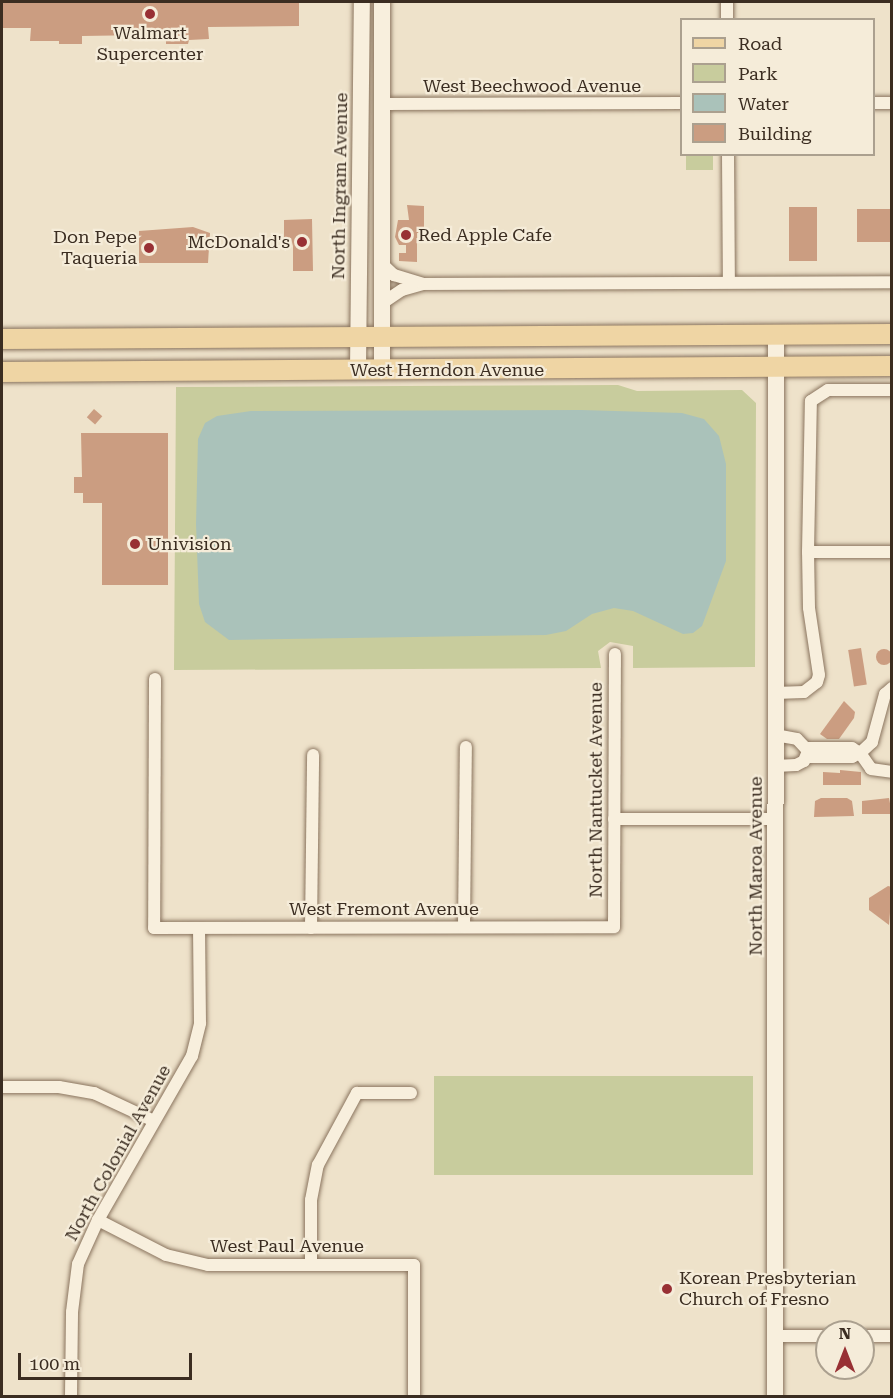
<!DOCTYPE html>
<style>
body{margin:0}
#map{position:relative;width:893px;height:1398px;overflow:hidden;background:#eee2ca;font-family:"Roboto Serif",serif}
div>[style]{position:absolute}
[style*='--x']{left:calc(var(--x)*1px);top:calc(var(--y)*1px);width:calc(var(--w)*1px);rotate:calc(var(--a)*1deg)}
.green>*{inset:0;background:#c8cc9d;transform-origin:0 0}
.water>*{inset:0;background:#aac2ba}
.building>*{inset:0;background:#cb9d81;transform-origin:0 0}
.round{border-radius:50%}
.roads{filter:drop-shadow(0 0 2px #8a745e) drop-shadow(0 0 2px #8a745e)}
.street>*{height:12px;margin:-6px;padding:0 6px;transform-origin:6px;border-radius:6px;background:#f8efdd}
.secondary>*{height:16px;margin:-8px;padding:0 8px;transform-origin:8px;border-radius:8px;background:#f8efdd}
.primary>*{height:20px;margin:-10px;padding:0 10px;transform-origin:10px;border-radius:10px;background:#efd5a4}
.dots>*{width:16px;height:16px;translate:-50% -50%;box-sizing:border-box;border:3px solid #f5ecd9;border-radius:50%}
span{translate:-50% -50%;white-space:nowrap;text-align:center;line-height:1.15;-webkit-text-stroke:4.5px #f5ecd9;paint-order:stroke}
.poi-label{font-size:18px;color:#3b2d21}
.left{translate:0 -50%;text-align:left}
.right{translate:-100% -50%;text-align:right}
.street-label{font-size:18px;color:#3b2d21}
.frame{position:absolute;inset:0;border:3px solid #3b2d21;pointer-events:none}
.legend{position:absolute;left:680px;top:18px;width:195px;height:138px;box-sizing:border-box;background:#f5ecd9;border:2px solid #aba08f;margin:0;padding:8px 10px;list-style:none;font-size:18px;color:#3b2d21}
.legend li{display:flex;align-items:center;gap:12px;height:30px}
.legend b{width:30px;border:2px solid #aba08f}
.north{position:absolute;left:815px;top:1320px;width:60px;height:60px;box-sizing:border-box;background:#f5ecd9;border:2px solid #aba08f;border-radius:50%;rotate:0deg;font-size:16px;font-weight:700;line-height:24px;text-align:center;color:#3b2d21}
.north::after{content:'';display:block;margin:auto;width:21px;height:27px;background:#983034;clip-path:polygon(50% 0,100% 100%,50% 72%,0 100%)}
.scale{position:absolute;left:18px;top:1353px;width:174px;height:27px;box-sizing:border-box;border:3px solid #3b2d21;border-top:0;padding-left:8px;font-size:18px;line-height:21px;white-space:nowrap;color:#3b2d21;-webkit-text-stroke:4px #f5ecd9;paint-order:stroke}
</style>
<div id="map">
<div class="green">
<i style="left:686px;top:155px;width:27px;height:15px"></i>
<i style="clip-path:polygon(618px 385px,637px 391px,742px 390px,756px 403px,755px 667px,633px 668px,633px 646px,610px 642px,598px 651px,601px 668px,174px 670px,176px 387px)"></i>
<i style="left:753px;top:1076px;width:99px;height:319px;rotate:90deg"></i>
</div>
<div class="water">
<i style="clip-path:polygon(581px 410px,682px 413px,704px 419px,719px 436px,726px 464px,726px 561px,702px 626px,693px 633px,683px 634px,633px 611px,614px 608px,592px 614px,566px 631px,546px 635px,229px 640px,205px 622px,199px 604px,196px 524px,198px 439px,205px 423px,217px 416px,251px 411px)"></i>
</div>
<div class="building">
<i style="clip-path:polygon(2px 2px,299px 2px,299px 26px,208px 27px,209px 39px,189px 40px,188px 44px,166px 44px,166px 36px,145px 35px,82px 36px,82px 44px,59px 44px,59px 41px,30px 41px,31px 28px,2px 28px)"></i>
<i style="clip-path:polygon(407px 205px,424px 206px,424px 233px,417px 233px,417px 262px,399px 261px,399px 253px,406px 253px,406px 245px,399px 245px,395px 237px,398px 220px,409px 220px)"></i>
<i style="left:789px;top:207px;width:28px;height:54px"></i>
<i style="left:857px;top:209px;width:35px;height:33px"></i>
<i style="clip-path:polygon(312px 219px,313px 271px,293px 271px,293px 246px,291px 238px,284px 238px,284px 220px)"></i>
<i style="clip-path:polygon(193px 227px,210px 233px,208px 263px,139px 263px,139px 231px)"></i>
<i style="left:94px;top:409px;width:11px;height:11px;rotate:41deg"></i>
<i style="clip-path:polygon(81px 433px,168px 433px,168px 585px,102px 585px,102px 503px,83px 503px,83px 493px,74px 493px,74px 477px,82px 477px)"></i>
<i style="left:861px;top:648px;width:37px;height:13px;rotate:81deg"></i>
<i class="round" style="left:876px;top:649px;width:16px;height:16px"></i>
<i style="clip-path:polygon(844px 701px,855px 712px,854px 718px,839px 739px,827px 739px,820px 734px)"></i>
<i style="clip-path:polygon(840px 770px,861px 772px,861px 785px,823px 785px,823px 772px,840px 773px)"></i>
<i style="clip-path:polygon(821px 798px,847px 798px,852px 801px,854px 816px,814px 817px,815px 801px)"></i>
<i style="clip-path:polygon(889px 798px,892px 814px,862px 814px,862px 801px)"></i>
<i style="clip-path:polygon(888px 886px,892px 887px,889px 925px,869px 910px,869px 898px)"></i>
</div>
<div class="roads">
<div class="street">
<i style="--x:727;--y:2;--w:18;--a:90"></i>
<i style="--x:874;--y:103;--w:18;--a:0"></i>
<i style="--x:382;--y:104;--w:300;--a:-0.2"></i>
<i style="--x:728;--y:154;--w:128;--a:89.6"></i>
<i style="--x:381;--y:263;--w:18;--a:43"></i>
<i style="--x:394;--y:275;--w:30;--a:17"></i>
<i style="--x:381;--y:304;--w:25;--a:-34"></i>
<i style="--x:402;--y:290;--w:22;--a:-16"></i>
<i style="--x:423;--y:284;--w:469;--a:-0.2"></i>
<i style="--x:808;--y:552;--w:151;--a:-88.9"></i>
<i style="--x:811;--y:401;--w:20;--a:-33"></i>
<i style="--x:828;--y:390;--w:64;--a:0"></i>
<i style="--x:155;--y:679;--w:249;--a:90.2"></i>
<i style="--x:154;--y:928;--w:460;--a:-0.1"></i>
<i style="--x:614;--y:927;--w:273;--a:-89.8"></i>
<i style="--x:892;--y:688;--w:9;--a:139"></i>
<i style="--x:885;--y:694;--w:50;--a:105.2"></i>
<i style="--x:872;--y:742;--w:16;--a:137"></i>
<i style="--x:860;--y:753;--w:19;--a:55"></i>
<i style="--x:871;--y:769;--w:21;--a:8"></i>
<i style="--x:775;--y:693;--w:29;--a:-2"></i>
<i style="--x:804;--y:692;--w:16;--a:-38"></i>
<i style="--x:817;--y:682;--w:7;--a:-74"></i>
<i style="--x:819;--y:675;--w:68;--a:-98.5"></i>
<i style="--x:809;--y:608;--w:56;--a:-91"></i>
<i style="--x:808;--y:552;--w:84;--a:0"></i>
<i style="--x:775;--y:735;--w:22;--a:10"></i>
<i style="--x:797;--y:739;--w:16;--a:47"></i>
<i style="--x:808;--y:751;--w:11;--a:112"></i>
<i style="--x:804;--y:761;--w:9;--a:153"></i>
<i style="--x:796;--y:765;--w:21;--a:177"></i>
<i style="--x:807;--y:757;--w:45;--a:0"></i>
<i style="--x:852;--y:757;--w:9;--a:-27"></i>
<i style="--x:860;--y:753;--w:9;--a:-148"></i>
<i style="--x:852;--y:748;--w:45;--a:180"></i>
<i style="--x:614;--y:819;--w:161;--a:0"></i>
<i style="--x:464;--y:927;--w:180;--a:-89.4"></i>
<i style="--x:311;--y:928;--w:173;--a:-89.3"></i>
<i style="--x:2;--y:1087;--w:57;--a:0"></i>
<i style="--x:59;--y:1087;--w:36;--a:10"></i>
<i style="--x:94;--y:1093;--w:66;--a:25"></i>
<i style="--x:98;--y:1220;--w:76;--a:27.2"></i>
<i style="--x:166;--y:1255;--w:43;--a:13.4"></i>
<i style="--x:208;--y:1265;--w:206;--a:0"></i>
<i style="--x:414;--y:1265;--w:131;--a:90"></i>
<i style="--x:311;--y:1265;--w:65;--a:-90"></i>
<i style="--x:311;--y:1200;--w:36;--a:-79"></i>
<i style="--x:318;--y:1165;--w:82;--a:-61.6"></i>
<i style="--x:357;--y:1093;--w:54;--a:0"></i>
<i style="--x:776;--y:1336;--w:51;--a:0"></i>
<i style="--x:863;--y:1336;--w:29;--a:0"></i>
<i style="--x:71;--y:1396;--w:84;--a:-89.3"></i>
<i style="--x:72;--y:1312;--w:48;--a:-82.9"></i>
<i style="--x:78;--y:1264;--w:48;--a:-65.6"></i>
<i style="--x:98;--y:1220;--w:189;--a:-60.2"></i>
<i style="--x:192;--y:1056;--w:34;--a:-76"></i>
<i style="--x:200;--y:1023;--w:95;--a:-90.6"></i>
</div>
<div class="secondary">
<i style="--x:358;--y:370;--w:368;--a:-89.4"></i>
<i style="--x:382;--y:370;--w:368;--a:-90"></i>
<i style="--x:775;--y:1396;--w:1060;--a:-89.95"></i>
</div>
<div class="primary">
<i style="--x:2;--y:339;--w:890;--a:-0.32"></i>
<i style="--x:2;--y:372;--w:890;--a:-0.39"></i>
</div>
</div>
<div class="dots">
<i style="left:150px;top:14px;background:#983034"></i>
<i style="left:406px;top:235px;background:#983034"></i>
<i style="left:302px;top:242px;background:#983034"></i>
<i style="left:149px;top:248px;background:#983034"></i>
<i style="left:135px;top:544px;background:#983034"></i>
<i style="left:667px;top:1289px;background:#983034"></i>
</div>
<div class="poi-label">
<span style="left:150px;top:44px">Walmart<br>Supercenter</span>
<span class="left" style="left:418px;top:235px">Red Apple Cafe</span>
<span class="right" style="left:137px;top:248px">Don Pepe<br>Taqueria</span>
<span class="right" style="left:290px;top:242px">McDonald's</span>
<span class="left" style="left:147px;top:544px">Univision</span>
<span class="left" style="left:679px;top:1289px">Korean Presbyterian<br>Church of Fresno</span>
</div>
<div class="street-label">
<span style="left:532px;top:86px">West Beechwood Avenue</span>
<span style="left:340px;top:186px;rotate:-89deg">North Ingram Avenue</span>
<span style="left:447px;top:370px">West Herndon Avenue</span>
<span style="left:596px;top:790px;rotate:-90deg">North Nantucket Avenue</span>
<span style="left:756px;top:866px;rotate:-90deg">North Maroa Avenue</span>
<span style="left:384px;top:909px">West Fremont Avenue</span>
<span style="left:118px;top:1153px;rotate:-61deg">North Colonial Avenue</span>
<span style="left:287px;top:1246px">West Paul Avenue</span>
</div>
<div class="frame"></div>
<ul class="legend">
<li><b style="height:8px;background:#efd5a4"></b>Road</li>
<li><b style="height:16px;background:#c8cc9d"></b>Park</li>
<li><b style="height:16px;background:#aac2ba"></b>Water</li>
<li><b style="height:16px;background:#cb9d81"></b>Building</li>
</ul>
<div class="north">N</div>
<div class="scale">100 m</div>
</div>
